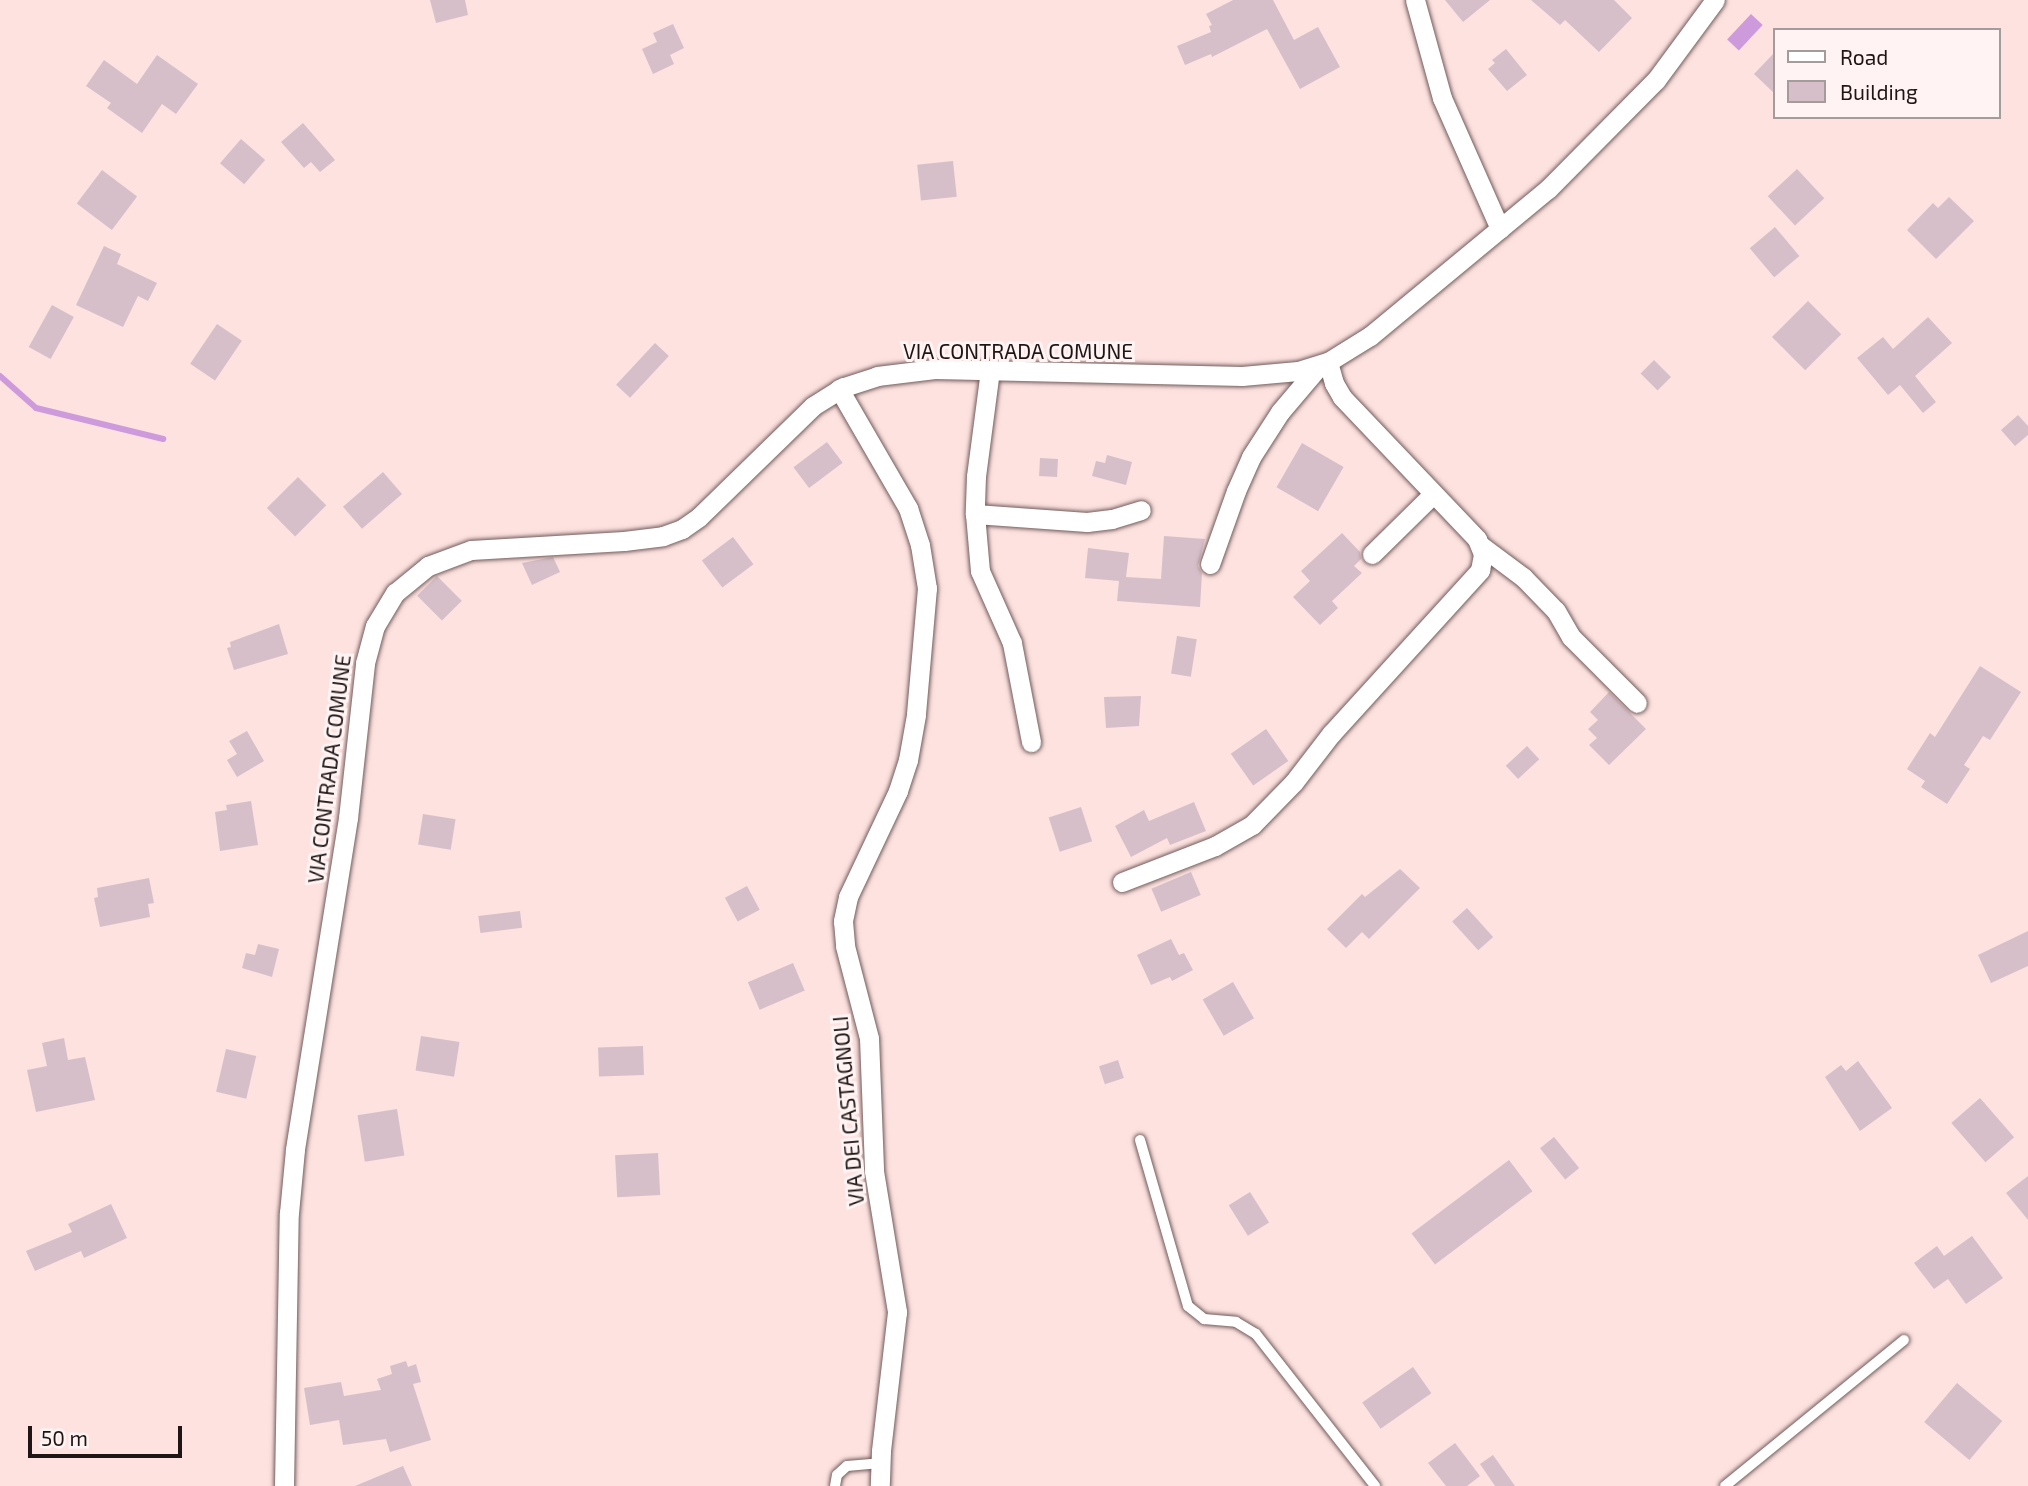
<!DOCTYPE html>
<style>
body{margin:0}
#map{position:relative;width:2028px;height:1486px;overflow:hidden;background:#fde2e0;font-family:"Exo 2",sans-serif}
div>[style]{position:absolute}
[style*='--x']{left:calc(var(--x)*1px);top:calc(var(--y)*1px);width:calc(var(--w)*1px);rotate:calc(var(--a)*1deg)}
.water>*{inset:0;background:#cd9adb;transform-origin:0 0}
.stream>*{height:6px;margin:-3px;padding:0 3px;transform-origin:3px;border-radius:3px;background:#cd9adb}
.building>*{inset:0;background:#d7bfc9;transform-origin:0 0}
.roads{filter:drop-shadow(0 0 2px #725b5a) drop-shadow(0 0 2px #725b5a)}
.lane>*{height:10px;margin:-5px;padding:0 5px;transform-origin:5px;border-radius:5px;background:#fff}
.street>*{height:19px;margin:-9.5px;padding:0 9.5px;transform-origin:9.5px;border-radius:9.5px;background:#fff}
span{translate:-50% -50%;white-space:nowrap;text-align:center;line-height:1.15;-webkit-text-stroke:6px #fff4f3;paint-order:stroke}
.street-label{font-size:21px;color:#1e1514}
.legend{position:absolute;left:1773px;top:28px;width:228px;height:91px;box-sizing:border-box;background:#fff4f3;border:2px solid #a59b9a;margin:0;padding:9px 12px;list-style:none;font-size:21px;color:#1e1514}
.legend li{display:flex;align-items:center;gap:14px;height:35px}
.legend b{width:35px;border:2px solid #a59b9a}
.scale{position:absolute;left:28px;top:1426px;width:154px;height:32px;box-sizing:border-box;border:4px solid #1e1514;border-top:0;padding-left:9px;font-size:21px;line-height:24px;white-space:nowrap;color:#1e1514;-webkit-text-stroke:5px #fff4f3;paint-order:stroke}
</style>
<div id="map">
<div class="water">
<i style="left:1751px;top:14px;width:16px;height:35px;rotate:43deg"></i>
</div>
<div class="stream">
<i style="--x:0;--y:376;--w:48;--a:41.6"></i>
<i style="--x:36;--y:408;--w:131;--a:13.7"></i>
</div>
<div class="building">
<i style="clip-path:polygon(430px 0,465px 0,468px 15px,436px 23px)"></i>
<i style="clip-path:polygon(1233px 0,1273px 0,1294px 40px,1318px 27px,1340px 67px,1300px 89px,1267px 29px,1212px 57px,1211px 54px,1185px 65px,1177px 46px,1211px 32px,1209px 26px,1212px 25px,1206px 14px)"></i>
<i style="clip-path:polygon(1445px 0,1490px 0,1463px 22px)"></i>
<i style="clip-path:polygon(1531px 0,1614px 0,1632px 18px,1599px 52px,1565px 20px,1560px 25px)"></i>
<i style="clip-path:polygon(673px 24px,684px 48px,670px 55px,674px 64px,653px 74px,642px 49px,657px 42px,653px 33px)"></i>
<i style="clip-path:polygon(1506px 49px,1527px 75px,1507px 91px,1488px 69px,1495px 63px,1492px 60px)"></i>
<i style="clip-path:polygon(1774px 53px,1774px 93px,1754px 74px)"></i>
<i style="clip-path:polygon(157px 55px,198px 84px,176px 114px,162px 104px,142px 133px,107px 108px,111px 103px,86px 86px,104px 60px,137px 84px)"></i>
<i style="clip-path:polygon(303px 123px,335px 160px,320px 172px,311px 162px,304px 168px,281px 142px)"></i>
<i style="left:241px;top:139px;width:32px;height:32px;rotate:41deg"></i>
<i style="left:953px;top:161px;width:36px;height:36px;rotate:84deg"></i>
<i style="left:1797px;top:169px;width:40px;height:40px;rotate:47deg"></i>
<i style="left:102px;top:170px;width:44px;height:42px;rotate:37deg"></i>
<i style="clip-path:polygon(1949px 197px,1974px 221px,1936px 259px,1907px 230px,1933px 203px,1938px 208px)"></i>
<i style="left:1775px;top:227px;width:38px;height:33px;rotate:50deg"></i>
<i style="clip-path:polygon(104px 246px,121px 254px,117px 264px,157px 283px,148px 301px,138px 296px,123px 327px,76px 305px)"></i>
<i style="left:1808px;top:301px;width:47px;height:51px;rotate:45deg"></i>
<i style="left:52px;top:305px;width:25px;height:48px;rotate:29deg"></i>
<i style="clip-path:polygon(1928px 317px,1952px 343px,1915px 376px,1936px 402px,1923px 413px,1900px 385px,1888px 395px,1857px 358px,1883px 337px,1893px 349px)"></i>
<i style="left:217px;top:324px;width:30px;height:48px;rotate:34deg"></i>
<i style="left:655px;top:343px;width:19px;height:57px;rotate:43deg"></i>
<i style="left:1654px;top:360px;width:24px;height:19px;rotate:45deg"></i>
<i style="clip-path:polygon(2018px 415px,2028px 426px,2028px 435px,2015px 446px,2001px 430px)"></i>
<i style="left:827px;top:442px;width:26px;height:42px;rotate:53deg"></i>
<i style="left:1302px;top:443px;width:48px;height:51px;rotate:30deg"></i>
<i style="clip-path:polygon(1107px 455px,1132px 462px,1126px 485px,1092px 476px,1096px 461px,1105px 463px)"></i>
<i style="left:1040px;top:458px;width:18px;height:18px;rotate:3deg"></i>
<i style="left:383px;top:472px;width:29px;height:53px;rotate:49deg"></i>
<i style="left:298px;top:477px;width:40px;height:44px;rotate:45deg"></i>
<i style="clip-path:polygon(1342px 533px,1360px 552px,1361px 559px,1354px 566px,1362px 573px,1332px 601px,1338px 608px,1320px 625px,1293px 597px,1310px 581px,1301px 571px)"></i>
<i style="clip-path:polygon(1164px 536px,1205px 539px,1198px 566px,1202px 573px,1200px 607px,1117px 601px,1119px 581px,1085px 578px,1088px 548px,1129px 553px,1126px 577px,1161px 579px)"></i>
<i style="left:733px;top:537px;width:34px;height:39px;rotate:53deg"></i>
<i style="clip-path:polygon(553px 557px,560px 572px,532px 585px,522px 563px)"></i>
<i style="left:437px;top:576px;width:35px;height:28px;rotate:45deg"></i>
<i style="clip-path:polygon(279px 624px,288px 654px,234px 670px,227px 648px,231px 647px,230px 642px)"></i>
<i style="left:1177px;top:636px;width:20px;height:38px;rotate:9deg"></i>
<i style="clip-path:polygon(1980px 666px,2021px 692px,1990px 740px,1983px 736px,1964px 765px,1970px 769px,1947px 804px,1921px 787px,1925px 781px,1907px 769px,1930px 733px,1935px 737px)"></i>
<i style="clip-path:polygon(1609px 692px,1646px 729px,1609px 765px,1589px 745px,1597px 738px,1588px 729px,1598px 720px,1590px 712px)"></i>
<i style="clip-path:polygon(1141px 696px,1139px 726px,1106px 728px,1104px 697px)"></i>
<i style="left:1266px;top:729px;width:39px;height:43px;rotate:55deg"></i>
<i style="clip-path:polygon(247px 731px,264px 761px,237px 777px,227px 760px,237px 754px,229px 741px)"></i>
<i style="left:1527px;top:746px;width:18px;height:29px;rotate:47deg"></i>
<i style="clip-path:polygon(251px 801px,258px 845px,220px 851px,215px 812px,227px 810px,226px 805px)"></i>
<i style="clip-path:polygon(1194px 802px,1206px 831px,1170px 845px,1167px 838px,1131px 857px,1115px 826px,1144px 810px,1149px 821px)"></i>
<i style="left:1081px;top:807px;width:36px;height:34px;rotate:72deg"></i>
<i style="left:423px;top:814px;width:33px;height:31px;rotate:9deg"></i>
<i style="clip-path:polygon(1400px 869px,1420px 888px,1369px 939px,1362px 932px,1346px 948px,1327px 929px,1362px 894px,1365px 897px)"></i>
<i style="left:1191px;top:872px;width:25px;height:43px;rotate:67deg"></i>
<i style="clip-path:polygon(149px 878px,154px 903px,148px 904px,150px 917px,100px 927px,94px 898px,98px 897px,97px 888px)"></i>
<i style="left:747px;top:886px;width:27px;height:25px;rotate:62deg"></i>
<i style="left:1467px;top:908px;width:39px;height:20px;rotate:48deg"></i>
<i style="left:520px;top:911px;width:17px;height:42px;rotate:83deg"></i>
<i style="clip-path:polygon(2028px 931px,2028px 966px,1991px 983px,1978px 955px)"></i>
<i style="clip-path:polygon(1171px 939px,1179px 955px,1184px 953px,1193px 970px,1172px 981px,1170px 977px,1151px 985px,1137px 955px)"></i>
<i style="clip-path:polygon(258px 944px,279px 949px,272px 977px,242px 968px,246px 953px,255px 955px)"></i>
<i style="left:793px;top:963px;width:30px;height:49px;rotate:67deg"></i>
<i style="left:1233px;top:982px;width:42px;height:35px;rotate:60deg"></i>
<i style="left:421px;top:1036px;width:39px;height:35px;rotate:9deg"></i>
<i style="clip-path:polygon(64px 1038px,68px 1060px,85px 1057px,95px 1100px,36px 1112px,27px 1070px,47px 1066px,42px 1043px)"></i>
<i style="left:643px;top:1046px;width:29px;height:45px;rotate:88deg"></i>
<i style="left:226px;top:1049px;width:31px;height:44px;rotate:13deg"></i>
<i style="left:1118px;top:1060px;width:19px;height:20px;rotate:72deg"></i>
<i style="clip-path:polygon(1858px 1061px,1892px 1108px,1860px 1131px,1825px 1077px,1841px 1065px,1846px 1071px)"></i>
<i style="left:1980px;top:1098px;width:52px;height:38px;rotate:49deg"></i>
<i style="left:397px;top:1109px;width:47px;height:40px;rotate:81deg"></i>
<i style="left:1554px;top:1137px;width:40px;height:18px;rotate:51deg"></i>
<i style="left:658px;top:1153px;width:42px;height:43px;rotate:87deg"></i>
<i style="left:1509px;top:1160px;width:39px;height:122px;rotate:53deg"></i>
<i style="clip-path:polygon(2028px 1176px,2028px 1220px,2006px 1193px)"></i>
<i style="left:1250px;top:1192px;width:36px;height:25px;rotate:58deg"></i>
<i style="clip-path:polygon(111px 1204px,127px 1238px,84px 1258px,81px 1251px,35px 1271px,26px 1251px,72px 1232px,68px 1224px)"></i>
<i style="clip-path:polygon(1972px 1236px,2003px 1278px,1966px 1304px,1948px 1279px,1934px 1289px,1914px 1263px,1937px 1246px,1944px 1256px)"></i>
<i style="clip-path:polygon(406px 1361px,408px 1367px,416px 1364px,421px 1382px,413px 1384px,431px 1440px,390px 1452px,386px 1439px,343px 1445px,339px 1420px,310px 1425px,304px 1388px,341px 1382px,344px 1396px,381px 1390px,377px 1379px,392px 1374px,390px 1366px)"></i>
<i style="left:1413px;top:1367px;width:32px;height:62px;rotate:55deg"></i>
<i style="left:1957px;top:1383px;width:59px;height:51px;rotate:40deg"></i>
<i style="clip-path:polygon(1455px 1443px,1480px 1476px,1467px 1486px,1446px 1486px,1428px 1463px)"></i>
<i style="clip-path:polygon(1493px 1455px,1515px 1486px,1495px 1486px,1480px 1464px)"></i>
<i style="clip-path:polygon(403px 1466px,412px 1486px,355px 1486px)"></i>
</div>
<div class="roads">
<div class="lane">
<i style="--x:1140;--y:1140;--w:173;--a:73.9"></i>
<i style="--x:1188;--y:1306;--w:21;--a:39"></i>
<i style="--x:1204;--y:1319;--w:32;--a:5"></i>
<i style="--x:1236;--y:1322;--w:23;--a:31"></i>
<i style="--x:1256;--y:1334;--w:193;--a:51.9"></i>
<i style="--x:835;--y:1486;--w:11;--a:-80"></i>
<i style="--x:837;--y:1475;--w:13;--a:-42"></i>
<i style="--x:847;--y:1466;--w:33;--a:-5"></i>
<i style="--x:1725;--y:1486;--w:231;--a:-39.2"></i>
</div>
<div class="street">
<i style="--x:1415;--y:0;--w:102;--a:74.6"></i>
<i style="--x:1442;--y:98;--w:143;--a:66.1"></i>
<i style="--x:990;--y:370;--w:107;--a:97.5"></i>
<i style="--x:976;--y:476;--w:38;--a:92"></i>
<i style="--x:975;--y:514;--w:112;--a:4.1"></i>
<i style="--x:1087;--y:522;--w:25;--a:-7"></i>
<i style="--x:1112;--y:519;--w:30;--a:-17"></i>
<i style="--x:839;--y:389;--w:138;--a:59.9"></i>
<i style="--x:908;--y:508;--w:39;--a:72"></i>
<i style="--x:920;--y:545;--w:44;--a:80.8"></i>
<i style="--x:927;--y:588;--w:127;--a:95"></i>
<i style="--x:916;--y:715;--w:46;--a:100.1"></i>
<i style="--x:908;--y:760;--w:33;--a:108"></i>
<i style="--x:898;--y:791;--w:117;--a:115.3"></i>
<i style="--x:848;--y:897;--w:25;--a:102"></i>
<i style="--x:843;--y:921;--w:25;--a:85"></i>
<i style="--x:845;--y:946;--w:95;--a:75.4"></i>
<i style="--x:869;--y:1038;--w:133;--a:87.8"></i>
<i style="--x:874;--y:1171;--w:143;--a:80.7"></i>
<i style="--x:897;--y:1312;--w:140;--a:96.6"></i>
<i style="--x:881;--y:1451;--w:35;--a:92"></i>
<i style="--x:975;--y:514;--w:57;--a:85"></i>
<i style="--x:980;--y:571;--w:79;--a:66"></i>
<i style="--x:1012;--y:643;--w:101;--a:79.1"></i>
<i style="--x:1480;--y:545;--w:54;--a:36.7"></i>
<i style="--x:1523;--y:577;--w:47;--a:45.9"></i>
<i style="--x:1556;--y:611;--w:30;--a:60"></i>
<i style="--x:1571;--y:637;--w:93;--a:45"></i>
<i style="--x:1372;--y:554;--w:84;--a:-44.5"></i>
<i style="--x:1210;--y:564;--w:77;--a:-70.4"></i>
<i style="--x:1236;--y:491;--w:37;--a:-66"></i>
<i style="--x:1251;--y:457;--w:54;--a:-57.2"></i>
<i style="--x:1280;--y:412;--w:60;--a:-49.7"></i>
<i style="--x:1122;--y:882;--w:100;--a:-21.2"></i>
<i style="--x:1215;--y:846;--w:43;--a:-29.6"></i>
<i style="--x:1252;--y:825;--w:60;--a:-45.7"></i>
<i style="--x:1294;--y:782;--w:61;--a:-52.4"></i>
<i style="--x:1331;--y:734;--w:222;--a:-47.7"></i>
<i style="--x:1480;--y:570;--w:16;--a:-79"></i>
<i style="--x:1483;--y:554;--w:16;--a:-112"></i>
<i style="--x:1477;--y:539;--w:196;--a:-133.6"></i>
<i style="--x:1342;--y:397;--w:16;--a:-120"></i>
<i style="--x:1334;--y:383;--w:22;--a:-106"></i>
<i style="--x:284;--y:1486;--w:273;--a:-89"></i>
<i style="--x:289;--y:1213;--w:64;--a:-84.6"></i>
<i style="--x:295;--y:1149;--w:335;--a:-80.9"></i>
<i style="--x:348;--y:818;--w:156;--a:-83.7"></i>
<i style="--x:365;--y:663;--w:38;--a:-75"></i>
<i style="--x:375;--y:626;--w:39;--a:-59"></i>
<i style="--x:395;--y:593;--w:43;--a:-39.3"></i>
<i style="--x:428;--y:566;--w:46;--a:-20.4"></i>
<i style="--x:471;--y:550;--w:153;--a:-3.4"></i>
<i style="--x:624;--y:541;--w:39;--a:-7"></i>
<i style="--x:663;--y:536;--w:20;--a:-20"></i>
<i style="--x:682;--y:529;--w:21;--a:-35"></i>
<i style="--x:699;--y:517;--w:159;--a:-44.2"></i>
<i style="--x:813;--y:406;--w:36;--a:-32"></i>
<i style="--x:844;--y:387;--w:35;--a:-18"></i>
<i style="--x:877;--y:376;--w:58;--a:-6.9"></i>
<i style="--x:935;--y:369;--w:307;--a:1.3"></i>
<i style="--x:1242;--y:376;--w:56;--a:-5.1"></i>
<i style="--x:1298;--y:371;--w:31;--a:-17"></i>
<i style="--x:1328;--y:362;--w:49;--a:-31.8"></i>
<i style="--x:1370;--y:336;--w:231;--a:-39.6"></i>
<i style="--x:1548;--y:189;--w:153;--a:-45.3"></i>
<i style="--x:1656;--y:80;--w:99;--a:-53.6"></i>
</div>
</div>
<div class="street-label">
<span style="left:1018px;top:351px">VIA CONTRADA COMUNE</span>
<span style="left:329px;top:769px;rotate:-83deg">VIA CONTRADA COMUNE</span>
<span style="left:848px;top:1111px;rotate:-95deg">VIA DEI CASTAGNOLI</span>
</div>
<ul class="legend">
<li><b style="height:9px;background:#fff"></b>Road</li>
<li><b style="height:19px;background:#d7bfc9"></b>Building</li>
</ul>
<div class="scale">50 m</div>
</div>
